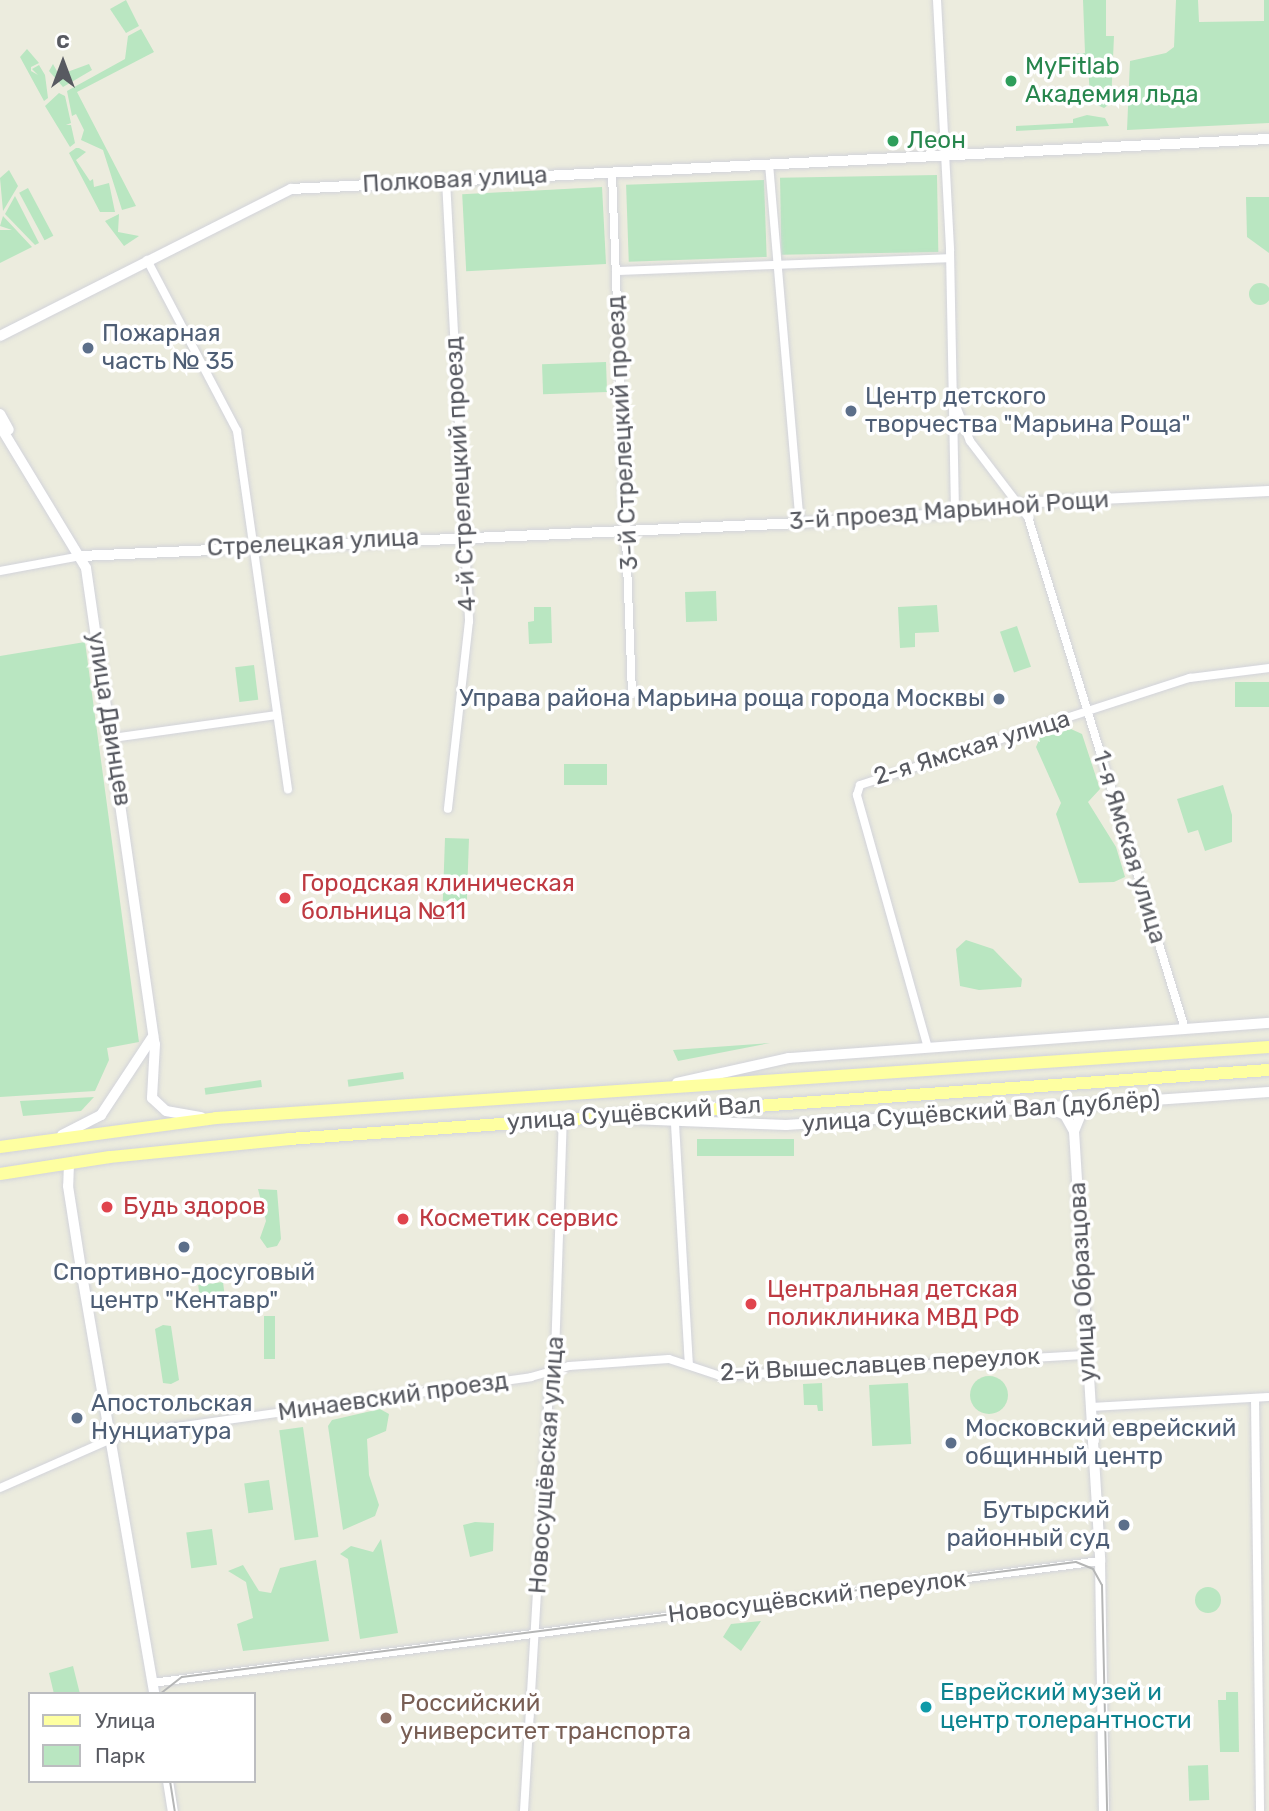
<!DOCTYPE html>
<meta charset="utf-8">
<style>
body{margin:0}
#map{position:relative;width:1269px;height:1811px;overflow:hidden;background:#ececde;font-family:Rubik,sans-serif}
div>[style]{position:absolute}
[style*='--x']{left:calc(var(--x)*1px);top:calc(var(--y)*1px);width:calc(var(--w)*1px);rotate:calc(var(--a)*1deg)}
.green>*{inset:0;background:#b9e6c1;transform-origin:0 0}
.round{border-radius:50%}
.roads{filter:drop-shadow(0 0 2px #d2d3da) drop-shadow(0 0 2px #d2d3da)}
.minor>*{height:8px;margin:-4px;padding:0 4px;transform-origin:4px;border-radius:4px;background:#fff}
.tertiary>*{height:10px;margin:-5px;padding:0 5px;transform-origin:5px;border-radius:5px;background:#fff}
.secondary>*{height:10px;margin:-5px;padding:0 5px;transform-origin:5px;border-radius:5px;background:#fff}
.primary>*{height:12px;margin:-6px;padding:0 6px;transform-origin:6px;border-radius:6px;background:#feffa1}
.tram>*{height:2px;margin:-1px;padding:0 1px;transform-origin:1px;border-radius:1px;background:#b5b6b6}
.dots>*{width:19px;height:19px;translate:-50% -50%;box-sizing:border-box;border:4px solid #fff;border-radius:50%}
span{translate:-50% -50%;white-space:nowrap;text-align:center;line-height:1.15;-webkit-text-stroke:7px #fff;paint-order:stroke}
.leisure-label{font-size:24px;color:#27864d}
.left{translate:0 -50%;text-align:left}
.street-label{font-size:24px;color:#585a61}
.service-label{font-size:24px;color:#4e5e75}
.right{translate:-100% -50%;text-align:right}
.health-label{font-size:24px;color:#be3a42}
.culture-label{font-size:24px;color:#0d838f}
.education-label{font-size:24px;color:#785e54}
.legend{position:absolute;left:28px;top:1692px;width:228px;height:91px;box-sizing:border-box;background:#fff;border:2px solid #bcbdc0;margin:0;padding:9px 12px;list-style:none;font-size:21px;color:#585a61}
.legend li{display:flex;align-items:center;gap:14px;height:35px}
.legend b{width:35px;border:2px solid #bcbdc0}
.north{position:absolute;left:28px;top:28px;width:70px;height:70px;-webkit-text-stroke:5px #fff;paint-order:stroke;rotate:0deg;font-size:19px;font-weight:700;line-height:28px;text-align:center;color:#585a61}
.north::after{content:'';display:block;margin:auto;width:24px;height:32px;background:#585a61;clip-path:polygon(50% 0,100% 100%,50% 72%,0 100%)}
</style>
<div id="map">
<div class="green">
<i style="clip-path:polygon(126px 0,139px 26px,126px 33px,110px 9px)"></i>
<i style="clip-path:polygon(1083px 0,1106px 0,1106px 36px,1114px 36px,1111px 103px,1104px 108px,1083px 99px,1090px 97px,1088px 65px,1071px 66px,1066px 61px,1069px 54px,1085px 53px)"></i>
<i style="clip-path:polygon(1176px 0,1198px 0,1199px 22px,1264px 21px,1264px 0,1269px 0,1269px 123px,1127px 130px,1130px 61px,1166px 53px,1174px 47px)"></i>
<i style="clip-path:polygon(141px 29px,154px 52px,77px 92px,136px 206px,122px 210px,103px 150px,81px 140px,84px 130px,76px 114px,72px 116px,67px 91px,125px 59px,128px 36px)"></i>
<i style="clip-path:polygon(27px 49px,39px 63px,31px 67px,31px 71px,38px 75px,32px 69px,39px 65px,45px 75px,48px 98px,44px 101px,20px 57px)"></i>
<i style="clip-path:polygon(53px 64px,59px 75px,89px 64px,92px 70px,63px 87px,49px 71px)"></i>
<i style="clip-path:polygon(59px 93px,65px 96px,71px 123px,66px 125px,71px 125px,75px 143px,70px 147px,45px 106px)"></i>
<i style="clip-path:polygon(1087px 115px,1105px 118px,1109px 126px,1016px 131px,1016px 126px,1073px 123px,1073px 119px)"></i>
<i style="clip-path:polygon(76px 148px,79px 148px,86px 152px,76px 160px,90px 181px,93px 179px,94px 187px,109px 183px,115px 212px,100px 212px,69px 153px)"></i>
<i style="clip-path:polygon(9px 170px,18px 186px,3px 211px,0 178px)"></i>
<i style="left:937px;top:175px;width:77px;height:157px;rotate:89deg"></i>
<i style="left:764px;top:180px;width:77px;height:138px;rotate:88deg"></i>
<i style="left:602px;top:187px;width:77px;height:140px;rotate:87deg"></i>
<i style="left:28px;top:188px;width:54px;height:10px;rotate:62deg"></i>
<i style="clip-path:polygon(15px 196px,39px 243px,35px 245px,5px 214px)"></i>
<i style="clip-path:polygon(1246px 197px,1269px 197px,1269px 253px,1247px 237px)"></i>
<i style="clip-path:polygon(119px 214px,118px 232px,139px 236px,124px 246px,105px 221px)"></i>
<i style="clip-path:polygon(3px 216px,32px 247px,0 263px,0 230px,12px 230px,0 226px)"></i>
<i class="round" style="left:1249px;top:283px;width:22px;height:22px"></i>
<i style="left:606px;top:362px;width:30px;height:64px;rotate:88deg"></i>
<i style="left:716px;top:591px;width:30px;height:31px;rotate:88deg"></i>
<i style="clip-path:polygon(937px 605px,939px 632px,915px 633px,915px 647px,900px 648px,898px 607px)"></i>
<i style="clip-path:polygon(534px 607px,551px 607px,552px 643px,529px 644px,528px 622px,534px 621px)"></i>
<i style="left:1017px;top:626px;width:43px;height:18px;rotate:71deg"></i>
<i style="clip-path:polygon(85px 642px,139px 1042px,107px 1048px,109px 1060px,95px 1091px,0 1097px,0 656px)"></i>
<i style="left:254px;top:665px;width:35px;height:19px;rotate:83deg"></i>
<i style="left:1269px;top:682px;width:25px;height:34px;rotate:90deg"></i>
<i style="clip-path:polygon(1071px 729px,1082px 734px,1100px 789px,1088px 802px,1116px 847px,1125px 877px,1114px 882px,1079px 883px,1056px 814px,1061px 803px,1036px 747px,1040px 738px)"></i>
<i style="left:564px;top:764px;width:43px;height:21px"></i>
<i style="clip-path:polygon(1223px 785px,1232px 815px,1232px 842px,1205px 851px,1198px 830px,1188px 833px,1177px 799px)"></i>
<i style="left:445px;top:838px;width:24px;height:63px;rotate:2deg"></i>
<i style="clip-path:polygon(966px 940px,993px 949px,1022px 979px,1021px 987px,979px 990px,960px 986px,956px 949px)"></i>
<i style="clip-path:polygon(770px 1043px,678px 1061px,673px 1050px)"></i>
<i style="left:403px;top:1072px;width:7px;height:56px;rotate:82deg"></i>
<i style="left:261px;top:1080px;width:7px;height:57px;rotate:82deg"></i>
<i style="clip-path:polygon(94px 1097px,81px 1111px,23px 1116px,20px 1101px)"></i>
<i style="left:794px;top:1139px;width:17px;height:97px;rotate:90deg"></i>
<i style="clip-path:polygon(258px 1189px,277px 1190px,281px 1239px,277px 1246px,267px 1248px,260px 1238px,266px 1221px)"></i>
<i style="left:223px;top:1282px;width:17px;height:25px;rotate:83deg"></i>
<i style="left:264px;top:1316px;width:11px;height:43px"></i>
<i style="clip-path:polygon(163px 1325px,171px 1326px,179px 1380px,171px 1384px,163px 1383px,155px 1329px)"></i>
<i class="round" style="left:970px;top:1376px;width:38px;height:38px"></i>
<i style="clip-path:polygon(822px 1383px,823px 1411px,818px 1411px,817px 1405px,804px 1405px,803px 1384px)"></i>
<i style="left:908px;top:1383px;width:61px;height:39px;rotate:87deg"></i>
<i style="clip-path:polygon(380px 1409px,389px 1414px,386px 1431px,367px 1439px,369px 1475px,379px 1505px,375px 1516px,343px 1530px,328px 1426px,332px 1420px)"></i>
<i style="left:303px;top:1427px;width:111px;height:24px;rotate:82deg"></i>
<i style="left:269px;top:1480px;width:30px;height:25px;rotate:82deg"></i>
<i style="clip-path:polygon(475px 1522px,494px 1523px,493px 1551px,470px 1557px,463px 1525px)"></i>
<i style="left:212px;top:1529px;width:36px;height:26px;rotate:82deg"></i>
<i style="clip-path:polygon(381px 1539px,398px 1633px,360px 1639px,348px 1559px,340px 1554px,351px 1546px,373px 1552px)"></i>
<i style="clip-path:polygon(316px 1560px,329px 1641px,243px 1651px,237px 1624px,253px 1618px,246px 1582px,228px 1571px,243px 1565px,259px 1591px,271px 1593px,280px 1568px)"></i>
<i class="round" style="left:1195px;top:1587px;width:26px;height:26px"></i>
<i style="clip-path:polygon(761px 1621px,741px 1651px,723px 1637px,731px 1624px)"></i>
<i style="clip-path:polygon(73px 1666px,80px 1694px,54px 1694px,49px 1673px)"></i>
<i style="clip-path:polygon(1226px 1692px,1238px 1692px,1239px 1752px,1220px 1752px,1218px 1700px,1226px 1700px)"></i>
<i style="left:1208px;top:1765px;width:35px;height:20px;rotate:88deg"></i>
</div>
<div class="roads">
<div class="minor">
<i style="--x:937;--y:0;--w:251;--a:87"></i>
<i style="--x:950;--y:251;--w:261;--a:88.9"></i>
<i style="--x:769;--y:164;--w:360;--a:85.1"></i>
<i style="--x:612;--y:173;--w:521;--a:87.8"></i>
<i style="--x:446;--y:180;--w:442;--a:87"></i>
<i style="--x:469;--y:621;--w:189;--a:96.4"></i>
<i style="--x:147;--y:260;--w:193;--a:62.2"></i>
<i style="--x:237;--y:431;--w:362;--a:81.9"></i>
<i style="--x:616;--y:271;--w:334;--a:-2.2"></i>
<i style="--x:954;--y:401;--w:43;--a:68.2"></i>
<i style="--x:970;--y:441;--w:96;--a:52.7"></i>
<i style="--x:1028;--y:517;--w:536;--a:72.95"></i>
<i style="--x:0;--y:571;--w:82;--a:-10.5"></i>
<i style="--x:113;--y:738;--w:165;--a:-8"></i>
<i style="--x:928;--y:1048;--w:263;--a:-105.7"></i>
<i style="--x:857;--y:795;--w:10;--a:-73"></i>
<i style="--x:860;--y:785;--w:347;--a:-18"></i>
<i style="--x:1190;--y:678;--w:80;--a:-7.2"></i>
<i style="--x:675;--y:1124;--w:241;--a:86.7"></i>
<i style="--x:1255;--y:1398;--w:413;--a:89.3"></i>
<i style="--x:1091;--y:1407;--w:178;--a:-3.2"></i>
<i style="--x:0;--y:1488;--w:131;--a:-23.8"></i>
<i style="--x:120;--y:1435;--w:415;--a:-8"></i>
<i style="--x:531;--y:1377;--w:40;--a:-16"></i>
<i style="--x:569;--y:1366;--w:100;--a:-4"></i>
<i style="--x:669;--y:1359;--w:54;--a:18.4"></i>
<i style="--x:720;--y:1376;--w:369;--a:-3.3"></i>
<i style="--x:152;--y:1683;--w:956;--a:-7.33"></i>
<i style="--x:524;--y:1811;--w:423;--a:-86.6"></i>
<i style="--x:549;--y:1389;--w:35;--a:-80"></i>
<i style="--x:555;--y:1355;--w:236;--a:-88.1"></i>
</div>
<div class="tertiary">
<i style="--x:0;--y:336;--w:326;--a:-26.8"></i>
<i style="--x:291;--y:189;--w:979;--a:-2.93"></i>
<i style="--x:0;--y:414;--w:18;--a:61"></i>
<i style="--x:0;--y:426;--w:166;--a:58.8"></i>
<i style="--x:86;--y:568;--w:481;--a:81.8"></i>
<i style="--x:155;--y:1044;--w:54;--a:93.2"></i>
<i style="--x:152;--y:1098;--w:19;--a:43"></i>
<i style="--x:166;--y:1111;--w:36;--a:10"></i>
<i style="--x:81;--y:556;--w:720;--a:-2.63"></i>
<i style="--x:800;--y:523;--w:190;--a:-3.6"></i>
<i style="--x:990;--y:511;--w:49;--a:-10.6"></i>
<i style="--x:1038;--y:502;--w:231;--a:-2.7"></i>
<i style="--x:1095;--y:1104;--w:17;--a:144"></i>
<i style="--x:1081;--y:1114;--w:18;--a:112"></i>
<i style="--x:1074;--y:1131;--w:431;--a:86.5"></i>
<i style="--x:1100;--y:1561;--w:250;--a:89.1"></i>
<i style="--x:1047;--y:1107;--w:20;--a:24"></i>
<i style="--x:1065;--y:1115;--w:18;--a:61"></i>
<i style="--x:62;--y:1135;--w:44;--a:-27.1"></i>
<i style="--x:101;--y:1115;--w:95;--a:-56.6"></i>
<i style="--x:69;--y:1163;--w:23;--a:92"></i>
<i style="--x:68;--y:1186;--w:90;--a:81.1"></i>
<i style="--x:82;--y:1275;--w:425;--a:80.2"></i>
<i style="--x:168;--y:1781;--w:30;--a:81"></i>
</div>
<div class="secondary">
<i style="--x:677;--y:1083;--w:115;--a:-12.6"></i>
<i style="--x:789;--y:1058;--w:481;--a:-4.2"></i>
<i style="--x:630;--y:1119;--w:156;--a:2.2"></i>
<i style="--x:786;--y:1125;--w:484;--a:-3.9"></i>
</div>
<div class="primary">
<i style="--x:0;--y:1147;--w:218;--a:-7.6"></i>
<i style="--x:216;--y:1118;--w:1055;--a:-3.86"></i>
<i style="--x:0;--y:1174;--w:111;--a:-8.8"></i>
<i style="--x:110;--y:1157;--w:180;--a:-5.7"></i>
<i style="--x:289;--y:1139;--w:982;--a:-4.03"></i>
</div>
</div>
<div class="tram">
<i style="--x:160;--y:1694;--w:28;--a:-38"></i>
<i style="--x:182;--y:1677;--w:901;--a:-7.33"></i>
<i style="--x:1076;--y:1562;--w:18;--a:22"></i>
<i style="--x:1093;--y:1569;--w:18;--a:61"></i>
<i style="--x:1102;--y:1585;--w:226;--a:88.7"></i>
<i style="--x:170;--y:1781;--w:30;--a:81"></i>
</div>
<div class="dots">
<i style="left:1011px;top:81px;background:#2e9e5b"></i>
<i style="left:893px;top:141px;background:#2e9e5b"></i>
<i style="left:88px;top:348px;background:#5c6f8a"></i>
<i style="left:851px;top:411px;background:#5c6f8a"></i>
<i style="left:999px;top:699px;background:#5c6f8a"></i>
<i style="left:285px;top:898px;background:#e0444e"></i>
<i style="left:107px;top:1207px;background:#e0444e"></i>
<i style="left:403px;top:1219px;background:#e0444e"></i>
<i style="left:184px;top:1247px;background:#5c6f8a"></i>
<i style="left:751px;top:1304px;background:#e0444e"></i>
<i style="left:77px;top:1418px;background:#5c6f8a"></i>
<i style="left:951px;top:1443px;background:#5c6f8a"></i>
<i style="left:1124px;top:1525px;background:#5c6f8a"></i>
<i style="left:926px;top:1707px;background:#0f9aa8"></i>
<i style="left:386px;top:1718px;background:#8d6e63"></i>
</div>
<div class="leisure-label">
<span class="left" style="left:1025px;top:81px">MyFitlab<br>Академия льда</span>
<span class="left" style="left:907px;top:141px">Леон</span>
</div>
<div class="street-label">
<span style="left:455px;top:180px;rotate:-3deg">Полковая улица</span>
<span style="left:623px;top:433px;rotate:-93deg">3-й Стрелецкий проезд</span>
<span style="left:461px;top:474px;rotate:-93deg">4-й Стрелецкий проезд</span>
<span style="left:949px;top:511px;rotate:-4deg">3-й проезд Марьиной Рощи</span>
<span style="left:313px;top:543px;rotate:-3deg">Стрелецкая улица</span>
<span style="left:109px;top:719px;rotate:81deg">улица Двинцев</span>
<span style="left:972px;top:748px;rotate:-17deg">2-я Ямская улица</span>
<span style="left:1129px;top:847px;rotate:73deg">1-я Ямская улица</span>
<span style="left:981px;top:1112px;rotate:-4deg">улица Сущёвский Вал (дублёр)</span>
<span style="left:634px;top:1114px;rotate:-4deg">улица Сущёвский Вал</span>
<span style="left:1083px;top:1282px;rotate:-93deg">улица Образцова</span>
<span style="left:880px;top:1365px;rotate:-3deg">2-й Вышеславцев переулок</span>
<span style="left:393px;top:1397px;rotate:-8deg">Минаевский проезд</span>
<span style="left:547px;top:1465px;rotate:-86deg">Новосущёвская улица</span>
<span style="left:817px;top:1597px;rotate:-7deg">Новосущёвский переулок</span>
</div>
<div class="service-label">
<span class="left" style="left:102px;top:348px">Пожарная<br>часть № 35</span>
<span class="left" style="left:865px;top:411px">Центр детского<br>творчества "Марьина Роща"</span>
<span class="right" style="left:985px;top:699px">Управа района Марьина роща города Москвы</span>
<span style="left:184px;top:1287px">Спортивно-досуговый<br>центр "Кентавр"</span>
<span class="left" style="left:91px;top:1418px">Апостольская<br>Нунциатура</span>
<span class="left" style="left:965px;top:1443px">Московский еврейский<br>общинный центр</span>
<span class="right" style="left:1110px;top:1525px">Бутырский<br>районный суд</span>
</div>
<div class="health-label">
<span class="left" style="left:301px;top:898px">Городская клиническая<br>больница №11</span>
<span class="left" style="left:123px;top:1207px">Будь здоров</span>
<span class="left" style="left:419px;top:1219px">Косметик сервис</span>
<span class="left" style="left:767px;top:1304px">Центральная детская<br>поликлиника МВД РФ</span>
</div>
<div class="culture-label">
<span class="left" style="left:940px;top:1707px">Еврейский музей и<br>центр толерантности</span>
</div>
<div class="education-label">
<span class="left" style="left:400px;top:1718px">Российский<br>университет транспорта</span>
</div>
<ul class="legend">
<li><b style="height:9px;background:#feffa1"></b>Улица</li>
<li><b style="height:19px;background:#b9e6c1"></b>Парк</li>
</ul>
<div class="north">С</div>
</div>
